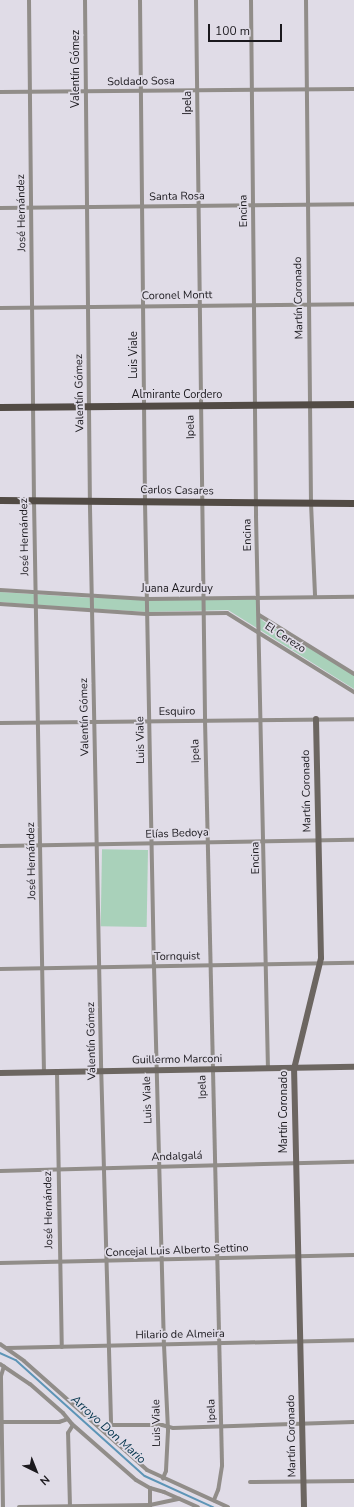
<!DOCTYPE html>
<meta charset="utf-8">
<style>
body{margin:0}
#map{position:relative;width:354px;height:1507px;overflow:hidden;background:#e0dce7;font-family:"Nunito Sans",sans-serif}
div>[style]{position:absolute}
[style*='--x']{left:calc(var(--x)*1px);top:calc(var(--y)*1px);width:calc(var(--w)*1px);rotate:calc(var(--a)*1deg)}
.green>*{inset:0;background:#a9d1ba;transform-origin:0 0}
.stream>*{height:1.5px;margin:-0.75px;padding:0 0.75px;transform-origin:0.75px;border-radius:0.75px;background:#5d95b7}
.street>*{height:4px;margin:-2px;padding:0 2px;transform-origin:2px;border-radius:2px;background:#918d89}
.secondary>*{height:6px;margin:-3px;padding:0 3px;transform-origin:3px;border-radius:3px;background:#6c6661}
.primary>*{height:7px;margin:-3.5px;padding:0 3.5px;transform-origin:3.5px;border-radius:3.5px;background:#524b45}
span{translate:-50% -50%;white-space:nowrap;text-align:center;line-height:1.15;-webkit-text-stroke:3.5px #e0dce7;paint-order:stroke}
.street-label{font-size:11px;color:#1b191e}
.water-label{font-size:12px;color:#02334b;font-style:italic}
.north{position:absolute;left:16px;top:1451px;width:40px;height:40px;-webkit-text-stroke:3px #e0dce7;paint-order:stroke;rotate:137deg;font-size:11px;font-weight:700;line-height:16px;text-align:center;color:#1b191e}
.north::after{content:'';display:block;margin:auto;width:14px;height:18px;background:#1b191e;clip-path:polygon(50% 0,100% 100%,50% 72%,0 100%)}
.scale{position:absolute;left:208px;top:24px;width:74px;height:18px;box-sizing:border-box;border:2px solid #1b191e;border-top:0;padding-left:5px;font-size:12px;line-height:14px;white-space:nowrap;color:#1b191e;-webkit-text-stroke:3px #e0dce7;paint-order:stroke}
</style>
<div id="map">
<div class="green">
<i style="clip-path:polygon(0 592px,93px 598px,257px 599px,259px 615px,263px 621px,354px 674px,354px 689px,228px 610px,148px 612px,35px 605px,0 602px)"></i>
<i style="left:148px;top:850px;width:77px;height:46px;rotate:91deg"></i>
</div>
<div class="stream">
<i style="--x:0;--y:1353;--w:17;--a:24"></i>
<i style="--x:16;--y:1360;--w:173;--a:42"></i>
<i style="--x:145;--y:1476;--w:75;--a:24.5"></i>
</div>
<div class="street">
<i style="--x:29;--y:0;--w:501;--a:89.43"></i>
<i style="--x:34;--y:501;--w:572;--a:89"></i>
<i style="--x:85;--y:0;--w:508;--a:89.44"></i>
<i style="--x:90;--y:508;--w:555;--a:88.86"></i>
<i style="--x:101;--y:1063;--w:362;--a:88.4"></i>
<i style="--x:111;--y:1425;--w:9;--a:126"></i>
<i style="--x:140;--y:0;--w:502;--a:89.43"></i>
<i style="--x:145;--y:502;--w:464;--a:88.9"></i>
<i style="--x:154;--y:966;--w:379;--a:88.5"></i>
<i style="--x:164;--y:1345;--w:86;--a:87.3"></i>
<i style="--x:168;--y:1431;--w:40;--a:92.9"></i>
<i style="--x:166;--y:1471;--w:8;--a:113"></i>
<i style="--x:196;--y:0;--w:720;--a:89.28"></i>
<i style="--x:205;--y:720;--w:746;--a:88.69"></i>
<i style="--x:222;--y:1466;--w:24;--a:99"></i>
<i style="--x:218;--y:1490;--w:11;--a:112"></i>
<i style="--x:251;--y:0;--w:516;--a:89.44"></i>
<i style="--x:256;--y:516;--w:553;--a:88.76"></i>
<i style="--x:306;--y:0;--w:503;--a:89.43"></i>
<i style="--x:311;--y:503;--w:93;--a:87.5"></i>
<i style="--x:0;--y:92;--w:354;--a:-0.5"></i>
<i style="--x:0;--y:208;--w:354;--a:-0.6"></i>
<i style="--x:0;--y:308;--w:354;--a:-0.6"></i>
<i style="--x:0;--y:590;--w:147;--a:3.5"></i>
<i style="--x:147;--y:599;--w:207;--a:-0.6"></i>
<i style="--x:0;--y:604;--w:147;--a:3.9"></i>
<i style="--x:147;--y:614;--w:80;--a:-0.7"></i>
<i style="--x:227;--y:613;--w:150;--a:31.9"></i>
<i style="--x:259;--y:615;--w:112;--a:31.8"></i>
<i style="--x:0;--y:723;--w:354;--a:-0.6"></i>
<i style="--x:0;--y:846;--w:354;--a:-1"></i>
<i style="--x:0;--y:969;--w:354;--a:-1"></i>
<i style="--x:57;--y:1073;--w:274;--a:89"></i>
<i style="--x:0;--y:1171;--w:354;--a:-1.5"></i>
<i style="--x:0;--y:1263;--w:354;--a:-1.3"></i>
<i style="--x:0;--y:1344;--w:29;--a:35"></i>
<i style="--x:24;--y:1361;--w:164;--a:41.5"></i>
<i style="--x:147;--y:1470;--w:89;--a:24.6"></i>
<i style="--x:7;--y:1348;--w:347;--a:-1.3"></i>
<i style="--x:0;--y:1364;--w:36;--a:34"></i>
<i style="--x:30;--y:1384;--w:44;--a:41.3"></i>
<i style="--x:63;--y:1413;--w:14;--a:51"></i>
<i style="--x:72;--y:1424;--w:85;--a:41.2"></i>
<i style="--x:136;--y:1480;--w:16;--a:30"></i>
<i style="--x:150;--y:1488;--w:15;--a:16"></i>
<i style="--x:164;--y:1492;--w:37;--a:24"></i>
<i style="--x:0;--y:1422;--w:59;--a:0"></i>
<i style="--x:59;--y:1422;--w:9;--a:-18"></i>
<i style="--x:111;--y:1425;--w:51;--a:0"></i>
<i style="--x:162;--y:1425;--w:11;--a:15"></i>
<i style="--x:173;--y:1428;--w:181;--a:-1.9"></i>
<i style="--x:250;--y:1482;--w:104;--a:-0.6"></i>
<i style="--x:150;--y:1506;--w:18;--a:-90"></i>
<i style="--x:3;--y:1507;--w:131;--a:-90.9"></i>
<i style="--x:1;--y:1376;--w:10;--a:-73"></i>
<i style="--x:19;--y:1507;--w:131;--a:-0.9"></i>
<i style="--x:150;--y:1505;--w:30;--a:-12"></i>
<i style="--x:70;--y:1507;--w:74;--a:-91.5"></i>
<i style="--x:68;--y:1433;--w:9;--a:-58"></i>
</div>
<div class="secondary">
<i style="--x:0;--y:1073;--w:354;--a:-1"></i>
<i style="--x:304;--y:1507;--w:438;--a:-91.3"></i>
<i style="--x:294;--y:1069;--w:114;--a:-76.3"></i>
<i style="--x:321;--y:958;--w:239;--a:-91.2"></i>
</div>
<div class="primary">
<i style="--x:0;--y:407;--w:354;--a:-0.5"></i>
<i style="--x:0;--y:500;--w:354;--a:0.5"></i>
</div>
<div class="street-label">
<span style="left:76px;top:69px;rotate:-90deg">Valentín Gómez</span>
<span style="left:141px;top:82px;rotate:-1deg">Soldado Sosa</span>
<span style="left:188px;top:103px;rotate:-90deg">Ipela</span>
<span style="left:177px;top:197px;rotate:-1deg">Santa Rosa</span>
<span style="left:244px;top:211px;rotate:-91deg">Encina</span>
<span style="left:22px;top:213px;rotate:-91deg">José Hernández</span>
<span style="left:177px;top:296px;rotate:-1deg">Coronel Montt</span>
<span style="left:299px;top:298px;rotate:-91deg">Martín Coronado</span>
<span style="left:134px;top:355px;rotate:-90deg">Luis Viale</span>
<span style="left:80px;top:393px;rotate:-91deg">Valentín Gómez</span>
<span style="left:177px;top:395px">Almirante Cordero</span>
<span style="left:191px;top:427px;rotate:-91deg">Ipela</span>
<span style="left:177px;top:491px;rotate:1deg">Carlos Casares</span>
<span style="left:248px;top:535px;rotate:-91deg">Encina</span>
<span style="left:25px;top:537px;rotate:-91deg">José Hernández</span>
<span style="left:177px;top:589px">Juana Azurduy</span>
<span style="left:285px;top:638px;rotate:33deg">El Cerezo</span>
<span style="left:177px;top:712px;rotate:-1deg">Esquiro</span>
<span style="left:85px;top:717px;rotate:-91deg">Valentín Gómez</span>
<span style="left:141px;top:740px;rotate:-91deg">Luis Viale</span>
<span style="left:196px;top:751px;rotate:-92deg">Ipela</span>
<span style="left:307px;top:791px;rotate:-91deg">Martín Coronado</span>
<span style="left:177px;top:834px;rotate:-2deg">Elías Bedoya</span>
<span style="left:256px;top:858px;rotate:-91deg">Encina</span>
<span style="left:32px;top:861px;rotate:-91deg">José Hernández</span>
<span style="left:177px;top:957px;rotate:-1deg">Tornquist</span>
<span style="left:92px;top:1041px;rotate:-91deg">Valentín Gómez</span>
<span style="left:177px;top:1060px;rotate:-1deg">Guillermo Marconi</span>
<span style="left:203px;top:1087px;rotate:-92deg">Ipela</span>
<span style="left:148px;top:1100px;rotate:-92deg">Luis Viale</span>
<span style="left:284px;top:1112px;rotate:-90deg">Martín Coronado</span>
<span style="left:177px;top:1157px;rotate:-2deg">Andalgalá</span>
<span style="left:49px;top:1210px;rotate:-91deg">José Hernández</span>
<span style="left:177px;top:1251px;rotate:-2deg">Concejal Luis Alberto Settino</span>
<span style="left:180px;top:1335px;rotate:-1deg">Hilario de Almeira</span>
<span style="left:212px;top:1411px;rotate:-92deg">Ipela</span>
<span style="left:157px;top:1423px;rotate:-91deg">Luis Viale</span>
<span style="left:292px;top:1436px;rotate:-91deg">Martín Coronado</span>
</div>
<div class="water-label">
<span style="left:108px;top:1430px;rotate:42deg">Arroyo Don Mario</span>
</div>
<div class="north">N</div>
<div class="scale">100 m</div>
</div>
